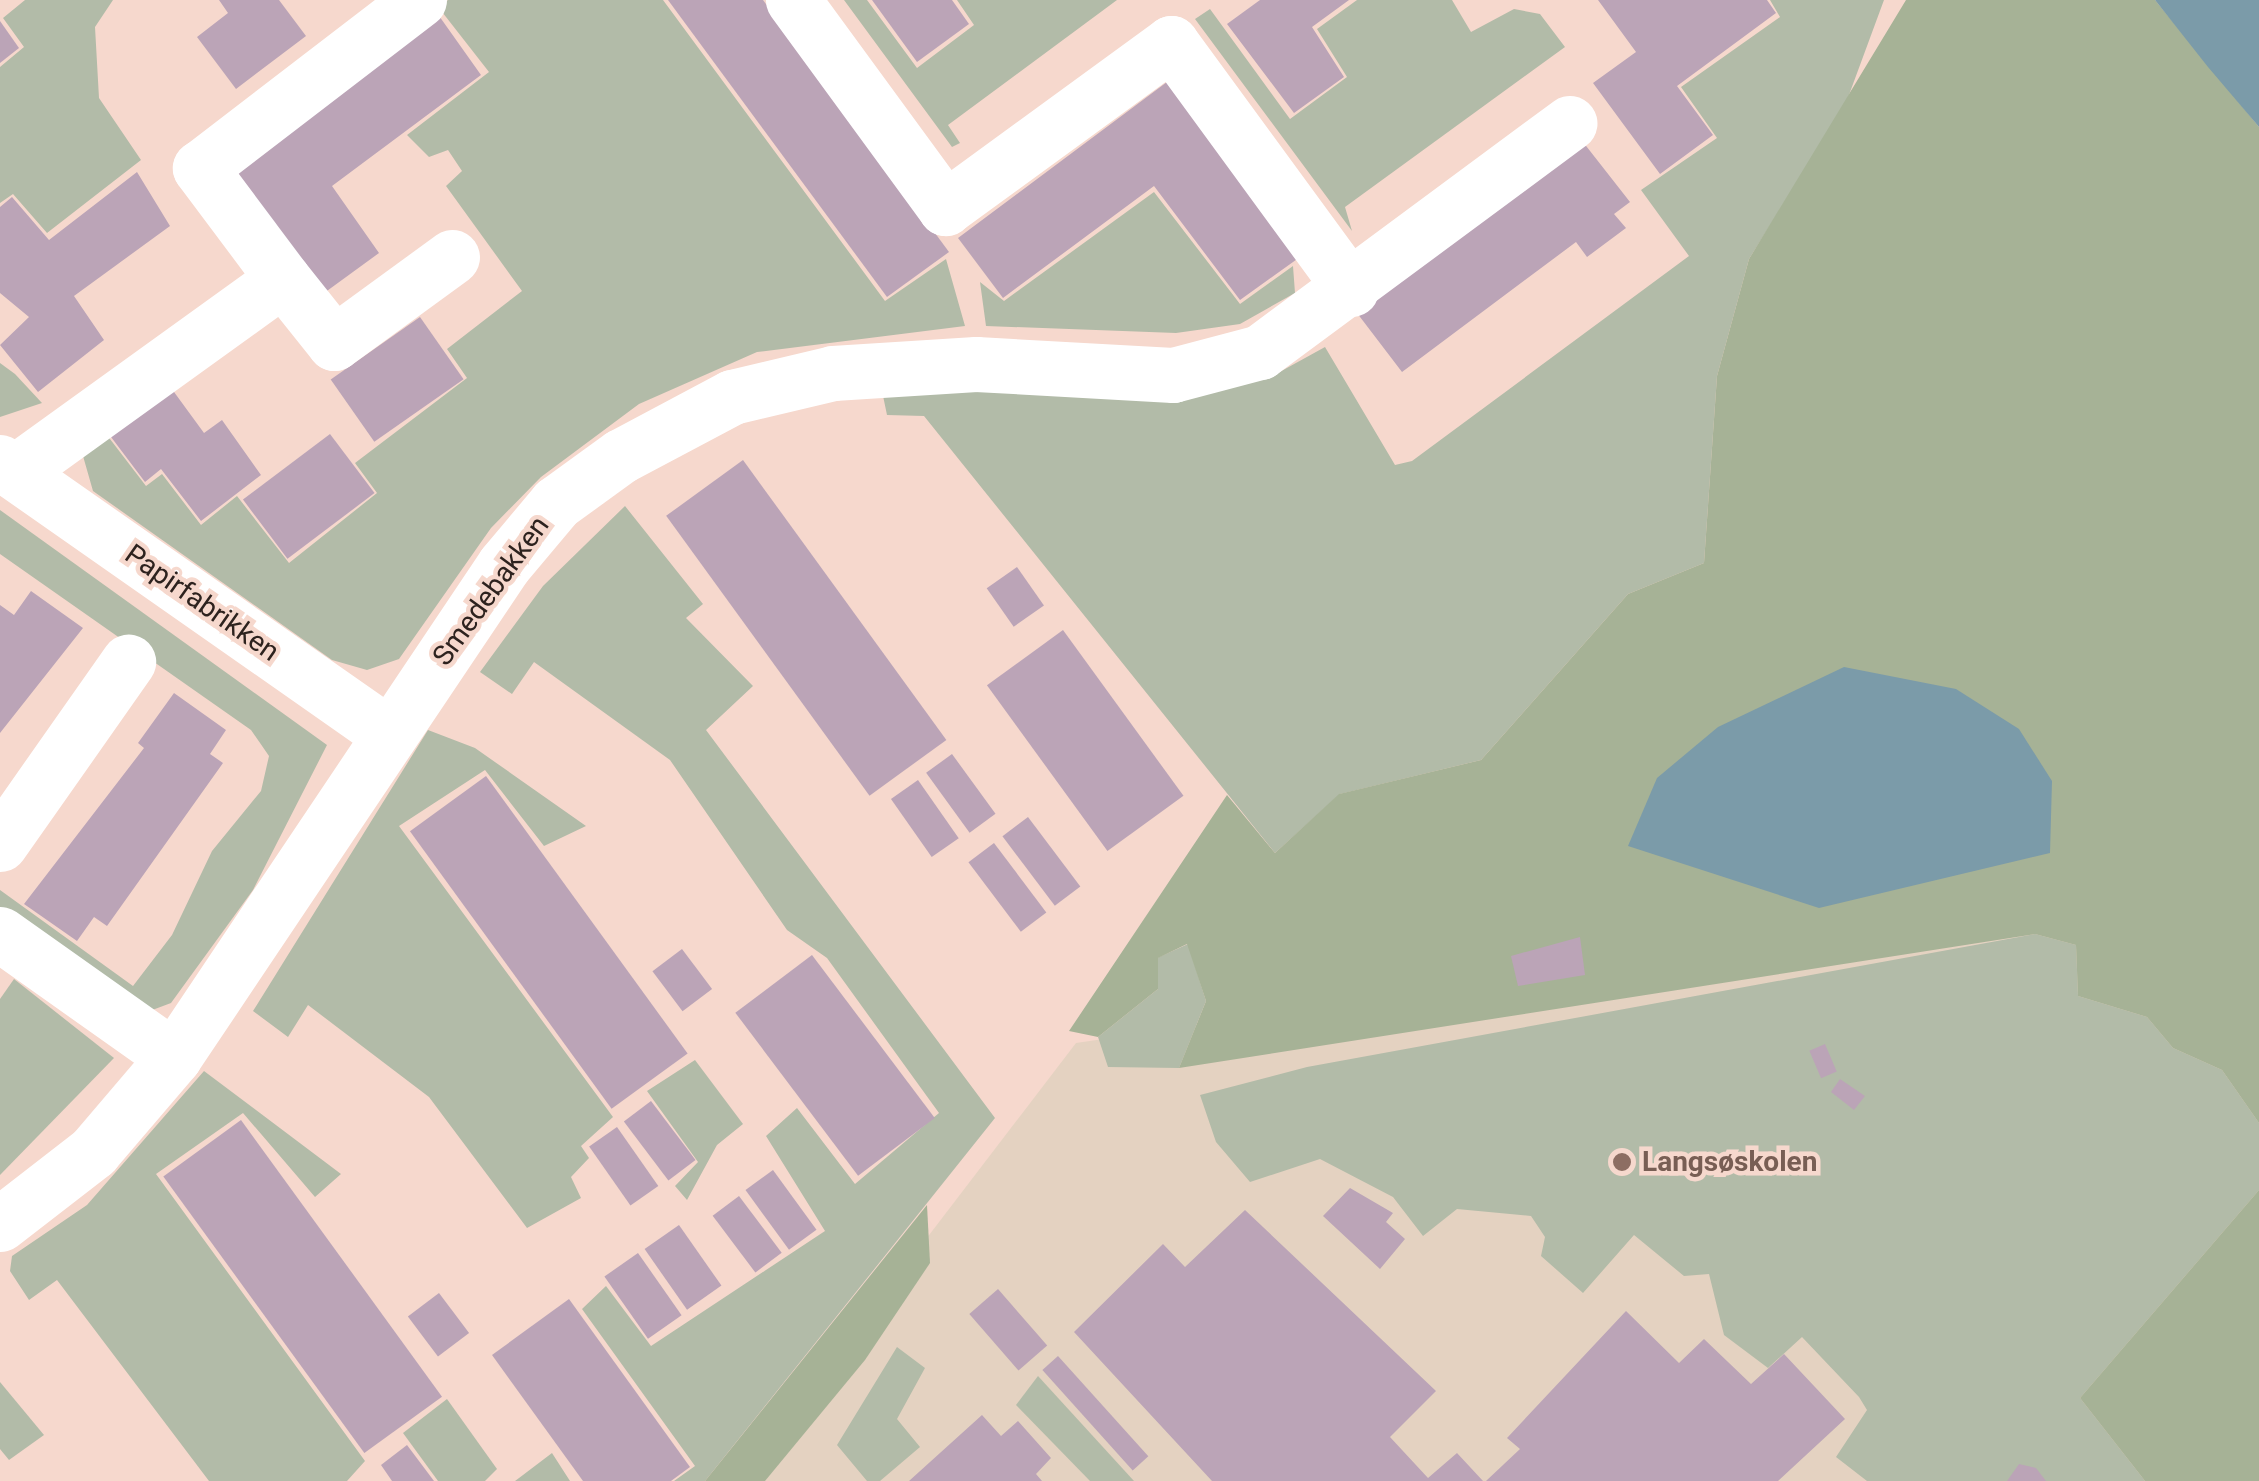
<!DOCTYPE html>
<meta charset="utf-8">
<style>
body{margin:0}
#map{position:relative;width:2259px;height:1481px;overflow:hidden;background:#f6d8cd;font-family:Roboto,sans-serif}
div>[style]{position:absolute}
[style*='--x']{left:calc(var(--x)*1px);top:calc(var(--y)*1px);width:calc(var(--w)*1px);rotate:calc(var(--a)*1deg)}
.education>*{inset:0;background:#e4d2c1}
.green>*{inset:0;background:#b2bba8}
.forest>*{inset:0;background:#a6b296}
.water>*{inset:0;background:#7b9ba9}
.building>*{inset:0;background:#bba4b7;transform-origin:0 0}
.minor>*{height:55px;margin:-27.5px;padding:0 27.5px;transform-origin:27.5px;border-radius:27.5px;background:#fff}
.dots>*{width:28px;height:28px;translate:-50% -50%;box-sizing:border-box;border:5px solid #f6d8cd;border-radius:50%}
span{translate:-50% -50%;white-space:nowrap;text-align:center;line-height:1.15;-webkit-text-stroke:9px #f6d8cd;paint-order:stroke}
.street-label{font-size:28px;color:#2d221e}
.education-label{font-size:28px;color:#785e54;font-weight:700}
.left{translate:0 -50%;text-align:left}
</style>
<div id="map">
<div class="education">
<i style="clip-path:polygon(2046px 902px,2259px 1095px,2259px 1228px,2157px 1481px,741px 1481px,1076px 1043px)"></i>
</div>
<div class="green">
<i style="clip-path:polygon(25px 0,113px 0,95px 27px,99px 98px,141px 160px,47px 233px,13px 194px,0 203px,0 67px,24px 47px,3px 18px)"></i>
<i style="clip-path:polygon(448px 0,663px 0,885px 301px,946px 259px,965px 326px,757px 352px,639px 404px,541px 477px,491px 528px,399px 659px,367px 670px,332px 660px,93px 491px,83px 456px,100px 426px,146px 486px,162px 474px,201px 525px,237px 496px,289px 563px,377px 493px,355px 463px,467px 378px,447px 349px,522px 291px,446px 186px,462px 171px,448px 150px,429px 157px,407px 135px,489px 72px,439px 8px)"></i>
<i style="clip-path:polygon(844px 0,867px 0,917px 68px,974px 25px,957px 0,1117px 0,948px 125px,960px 143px,952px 147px)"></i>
<i style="clip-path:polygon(1357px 0,1452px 0,1471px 32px,1514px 9px,1540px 14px,1565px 47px,1345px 207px,1352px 231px,1195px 19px,1210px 9px,1290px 119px,1347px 77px,1317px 29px)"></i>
<i style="clip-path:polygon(1770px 0,1884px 0,1846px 103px,1749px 259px,1717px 376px,1704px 563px,1628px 594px,1481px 760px,1340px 794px,1275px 853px,924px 416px,887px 415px,882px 391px,1276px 374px,1325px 347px,1395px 465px,1412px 461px,1689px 256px,1641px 190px,1717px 138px,1681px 87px,1780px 17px)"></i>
<i style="clip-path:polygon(1154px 192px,1240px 304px,1293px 266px,1295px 293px,1240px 324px,1176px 333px,986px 326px,980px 282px,1004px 301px)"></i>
<i style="clip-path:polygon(0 363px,15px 374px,42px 403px,0 417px)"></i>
<i style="clip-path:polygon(625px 506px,703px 604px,686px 618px,753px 686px,706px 730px,995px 1118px,705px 1481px,674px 1481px,695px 1466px,582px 1309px,606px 1286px,651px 1346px,825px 1231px,766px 1136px,797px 1108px,855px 1184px,939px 1113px,827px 958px,787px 930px,670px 760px,534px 662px,512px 694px,480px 672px,543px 586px)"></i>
<i style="clip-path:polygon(0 510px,327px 745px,253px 890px,171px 1003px,147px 1012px,0 912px,0 890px,133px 986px,172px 935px,212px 851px,261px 791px,269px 756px,251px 730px,0 554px)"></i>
<i style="clip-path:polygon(428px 730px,475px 748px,586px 826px,544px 846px,485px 770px,399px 826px,613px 1117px,581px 1146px,589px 1158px,571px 1177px,581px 1198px,527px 1228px,429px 1097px,308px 1005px,288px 1037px,253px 1011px)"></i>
<i style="clip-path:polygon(2035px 934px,2076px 945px,2078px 996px,2147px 1017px,2173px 1048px,2222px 1070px,2259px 1123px,2259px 1190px,2080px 1398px,2145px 1481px,1867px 1481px,1836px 1457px,1867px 1410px,1859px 1397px,1802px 1337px,1768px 1368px,1724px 1335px,1709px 1274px,1684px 1276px,1634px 1235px,1583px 1293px,1541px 1256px,1545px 1237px,1531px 1216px,1457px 1209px,1423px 1236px,1393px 1197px,1320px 1159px,1250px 1182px,1216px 1142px,1200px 1095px,1307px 1067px)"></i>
<i style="clip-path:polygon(1188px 944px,1206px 1001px,1179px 1068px,1108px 1067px,1098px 1037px,1158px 989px,1157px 958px)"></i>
<i style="clip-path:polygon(14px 979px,114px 1058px,0 1175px,0 999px)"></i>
<i style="clip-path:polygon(695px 1060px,743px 1124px,717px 1145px,687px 1200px,675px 1186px,698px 1162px,647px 1091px)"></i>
<i style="clip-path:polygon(204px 1071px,341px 1174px,315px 1197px,243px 1113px,156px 1174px,365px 1461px,347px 1481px,209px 1481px,57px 1280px,29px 1300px,10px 1271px,12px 1256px,87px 1205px)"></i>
<i style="clip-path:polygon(897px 1347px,925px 1368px,897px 1419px,920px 1447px,880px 1481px,867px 1481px,837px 1445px)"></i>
<i style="clip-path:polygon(1038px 1376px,1134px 1481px,1090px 1481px,1016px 1405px)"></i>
<i style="clip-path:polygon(0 1382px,44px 1435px,9px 1460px,0 1449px)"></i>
<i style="clip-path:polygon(447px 1399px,497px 1469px,485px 1481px,438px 1481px,403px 1433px)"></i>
<i style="clip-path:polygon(552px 1453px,570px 1481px,515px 1481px,523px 1475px)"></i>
</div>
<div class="forest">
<i style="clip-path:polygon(1906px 0,2155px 0,2259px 127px,2259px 1123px,2222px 1070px,2173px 1048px,2147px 1017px,2078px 996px,2076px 945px,2035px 934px,1179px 1068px,1206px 1001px,1187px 944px,1158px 958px,1158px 989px,1098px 1037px,1069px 1031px,1227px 795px,1275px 853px,1339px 794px,1481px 760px,1628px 594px,1704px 563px,1717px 376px,1749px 259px)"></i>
<i style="clip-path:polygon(2259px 1190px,2259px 1481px,2145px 1481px,2080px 1398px)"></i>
<i style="clip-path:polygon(927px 1205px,930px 1263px,865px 1360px,765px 1481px,705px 1481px)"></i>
</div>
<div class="water">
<i style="clip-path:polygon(2155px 0,2259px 0,2259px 127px,2208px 67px)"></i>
<i style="clip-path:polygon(1844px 667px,1956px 689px,2019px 729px,2052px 781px,2050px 853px,1819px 908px,1628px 846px,1657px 778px,1718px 727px)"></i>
</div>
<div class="building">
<i style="clip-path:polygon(219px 0,279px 0,306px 36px,236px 89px,197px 37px,228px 13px)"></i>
<i style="clip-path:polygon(668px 0,763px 0,949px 252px,887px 297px)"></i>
<i style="clip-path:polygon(872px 0,952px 0,969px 24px,917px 62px)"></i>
<i style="clip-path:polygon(1260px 0,1349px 0,1312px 27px,1344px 77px,1294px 113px,1227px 24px)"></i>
<i style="clip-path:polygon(1598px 0,1767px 0,1776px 13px,1677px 86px,1713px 135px,1660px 174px,1593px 83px,1636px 52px)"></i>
<i style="clip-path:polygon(437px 13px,481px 75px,332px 186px,379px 253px,320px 296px,229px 176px)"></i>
<i style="clip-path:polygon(0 21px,19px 48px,0 63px)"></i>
<i style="clip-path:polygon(1171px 79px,1300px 257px,1240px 300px,1154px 186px,1003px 298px,958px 238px)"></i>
<i style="clip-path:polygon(1583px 142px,1630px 202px,1614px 214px,1626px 228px,1587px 257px,1576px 242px,1402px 372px,1357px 313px)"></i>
<i style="clip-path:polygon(137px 172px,170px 226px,74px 296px,104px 340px,38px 392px,0 345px,29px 317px,0 293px,0 207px,12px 197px,49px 240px)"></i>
<i style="left:420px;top:317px;width:76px;height:109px;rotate:55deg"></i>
<i style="clip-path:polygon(166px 381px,204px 433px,222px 420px,261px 475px,201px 521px,161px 469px,145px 482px,105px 429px)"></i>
<i style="left:330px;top:434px;width:74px;height:109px;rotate:53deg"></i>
<i style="left:743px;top:460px;width:346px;height:95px;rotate:54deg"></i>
<i style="left:1017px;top:567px;width:47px;height:37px;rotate:55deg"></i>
<i style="clip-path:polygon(31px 591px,83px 628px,0 733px,0 605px,14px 615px)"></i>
<i style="left:1063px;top:630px;width:205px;height:94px;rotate:54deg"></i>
<i style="clip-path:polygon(174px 693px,226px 730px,210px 754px,223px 763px,107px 926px,94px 917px,77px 941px,24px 904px,144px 748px,138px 743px)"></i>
<i style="left:952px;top:754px;width:74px;height:32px;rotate:54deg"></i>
<i style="left:486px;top:776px;width:343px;height:94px;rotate:54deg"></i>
<i style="left:918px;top:780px;width:71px;height:33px;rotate:55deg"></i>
<i style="left:1028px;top:817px;width:87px;height:32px;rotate:53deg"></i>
<i style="left:994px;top:843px;width:87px;height:32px;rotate:53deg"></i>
<i style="clip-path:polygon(1580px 937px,1585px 975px,1518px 986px,1511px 956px)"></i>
<i style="left:682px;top:949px;width:50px;height:37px;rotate:53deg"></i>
<i style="left:812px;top:955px;width:204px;height:96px;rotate:53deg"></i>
<i style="left:1825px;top:1044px;width:30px;height:17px;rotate:67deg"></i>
<i style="clip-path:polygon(1840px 1079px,1865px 1096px,1854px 1110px,1831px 1092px)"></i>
<i style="left:651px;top:1101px;width:74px;height:34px;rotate:53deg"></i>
<i style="left:241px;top:1120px;width:342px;height:96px;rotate:54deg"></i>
<i style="left:617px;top:1127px;width:72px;height:34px;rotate:55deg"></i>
<i style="left:773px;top:1170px;width:74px;height:34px;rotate:54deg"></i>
<i style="clip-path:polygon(1350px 1188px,1393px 1213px,1386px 1222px,1405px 1239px,1380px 1269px,1323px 1216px)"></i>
<i style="left:739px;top:1196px;width:71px;height:33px;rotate:53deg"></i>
<i style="clip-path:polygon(1245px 1210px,1436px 1391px,1390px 1437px,1428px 1478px,1457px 1453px,1483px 1481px,1212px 1481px,1074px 1332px,1163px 1244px,1185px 1267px)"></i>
<i style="left:679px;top:1225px;width:74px;height:42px;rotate:55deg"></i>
<i style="left:638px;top:1253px;width:76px;height:41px;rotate:55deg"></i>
<i style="left:998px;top:1289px;width:75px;height:38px;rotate:49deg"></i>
<i style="left:439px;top:1293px;width:50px;height:39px;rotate:53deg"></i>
<i style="clip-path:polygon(569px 1299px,690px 1467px,671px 1481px,583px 1481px,492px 1355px)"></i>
<i style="clip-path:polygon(1626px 1311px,1679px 1363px,1704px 1339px,1751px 1384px,1784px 1354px,1845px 1419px,1778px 1481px,1486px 1481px,1520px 1449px,1507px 1438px)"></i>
<i style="left:1058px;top:1356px;width:135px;height:21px;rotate:48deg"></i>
<i style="clip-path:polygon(982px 1415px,1001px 1436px,1018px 1421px,1051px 1458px,1036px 1474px,1042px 1481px,909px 1481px)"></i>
<i style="clip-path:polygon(407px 1445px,434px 1481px,392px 1481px,381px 1465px)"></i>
<i style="clip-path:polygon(2019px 1464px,2036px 1468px,2046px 1481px,2007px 1481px)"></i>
</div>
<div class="minor">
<i style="--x:793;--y:0;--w:258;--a:53.8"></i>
<i style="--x:945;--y:208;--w:280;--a:-36.1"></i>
<i style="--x:1171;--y:43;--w:305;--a:53.8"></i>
<i style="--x:283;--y:279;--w:82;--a:51.4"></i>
<i style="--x:334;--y:343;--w:146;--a:-36.1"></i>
<i style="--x:0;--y:462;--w:474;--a:35"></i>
<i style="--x:15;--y:472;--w:330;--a:-35.8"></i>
<i style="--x:283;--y:279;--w:139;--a:-126.8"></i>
<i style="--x:200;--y:168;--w:276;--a:-37.5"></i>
<i style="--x:0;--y:844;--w:223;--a:-54.9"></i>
<i style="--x:0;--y:934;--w:213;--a:35.3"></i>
<i style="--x:0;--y:1224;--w:118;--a:-37.7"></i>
<i style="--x:93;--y:1152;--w:125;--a:-49.5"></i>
<i style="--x:174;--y:1057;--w:592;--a:-56.15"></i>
<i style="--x:504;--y:565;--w:81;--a:-50"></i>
<i style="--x:556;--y:503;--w:80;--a:-35.9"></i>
<i style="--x:621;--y:456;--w:126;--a:-28"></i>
<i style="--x:732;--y:397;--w:104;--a:-13.4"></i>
<i style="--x:833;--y:373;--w:143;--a:-3.6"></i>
<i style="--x:976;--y:364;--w:197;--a:3.2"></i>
<i style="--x:1173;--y:375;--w:90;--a:-14.8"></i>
<i style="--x:1260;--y:352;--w:385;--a:-36.5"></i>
</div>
<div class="dots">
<i style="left:1622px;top:1162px;background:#8d6e63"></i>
</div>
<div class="street-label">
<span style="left:491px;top:591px;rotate:-54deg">Smedebakken</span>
<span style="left:202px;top:603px;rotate:35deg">Papirfabrikken</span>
</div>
<div class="education-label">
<span class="left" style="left:1642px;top:1162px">Langsøskolen</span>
</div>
</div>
